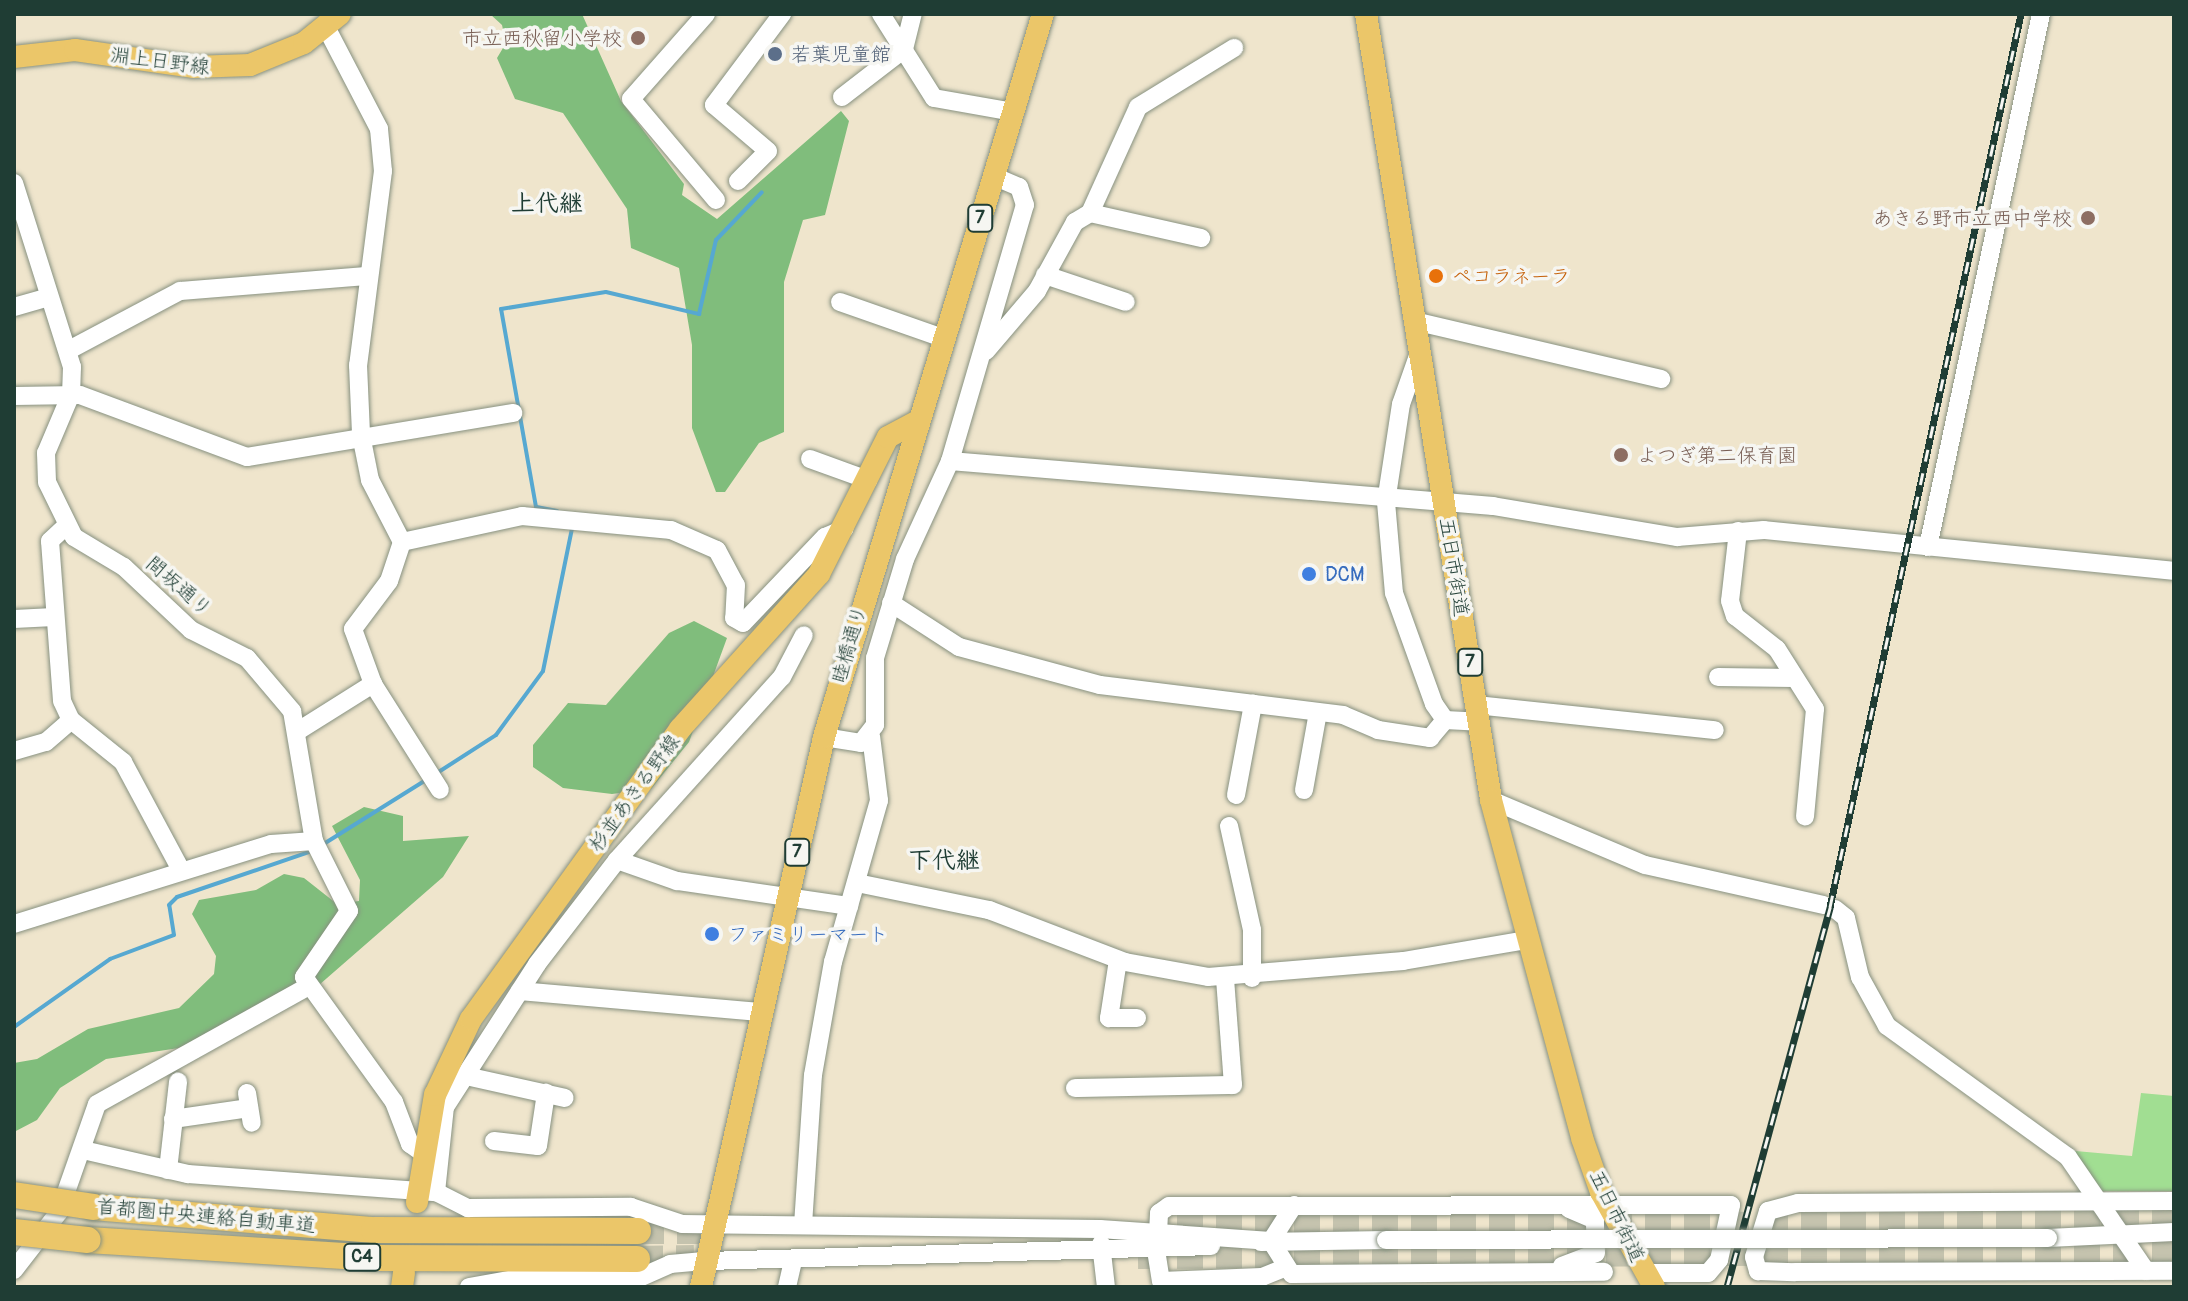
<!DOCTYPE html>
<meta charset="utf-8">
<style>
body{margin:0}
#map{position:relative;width:2188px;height:1301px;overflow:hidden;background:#efe5cc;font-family:Pangolin,"Klee One",sans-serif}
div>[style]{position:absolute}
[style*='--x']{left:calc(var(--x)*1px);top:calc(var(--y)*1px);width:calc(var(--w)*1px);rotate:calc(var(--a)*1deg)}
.green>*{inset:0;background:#a1de92}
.forest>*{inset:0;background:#80bd7c}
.stream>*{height:4px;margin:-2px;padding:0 2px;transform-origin:2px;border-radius:2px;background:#56a8d1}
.highway-tunnel>*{height:26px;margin-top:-13px;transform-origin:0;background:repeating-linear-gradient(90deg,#c5c3ae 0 26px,transparent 0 39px)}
.roads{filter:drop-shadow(0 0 2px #879180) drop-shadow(0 0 2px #879180)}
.minor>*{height:18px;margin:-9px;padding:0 9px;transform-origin:9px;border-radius:9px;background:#fff}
.major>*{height:22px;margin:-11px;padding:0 11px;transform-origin:11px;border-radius:11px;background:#ebc669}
.highway>*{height:26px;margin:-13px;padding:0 13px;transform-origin:13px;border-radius:13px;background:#ebc669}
.rail>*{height:7px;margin-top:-3.5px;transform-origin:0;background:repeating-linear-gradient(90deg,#f6f6f2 0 12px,#1f3d34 0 24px);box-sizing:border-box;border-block:2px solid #1f3d34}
.bridges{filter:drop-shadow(0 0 2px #879180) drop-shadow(0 0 2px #879180)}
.minor-bridge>*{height:18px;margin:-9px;padding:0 9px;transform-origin:9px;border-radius:9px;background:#fff}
.highway-bridge>*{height:26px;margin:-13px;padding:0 13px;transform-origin:13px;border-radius:13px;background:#ebc669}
.dots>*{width:22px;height:22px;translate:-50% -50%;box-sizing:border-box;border:4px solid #f6f6f2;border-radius:50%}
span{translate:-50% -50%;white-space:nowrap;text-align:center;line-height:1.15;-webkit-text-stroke:7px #f6f6f2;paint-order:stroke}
.shield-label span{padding:2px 6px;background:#f6f6f2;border:2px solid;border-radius:6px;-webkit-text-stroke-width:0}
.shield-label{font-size:18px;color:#1f3d34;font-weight:700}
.education-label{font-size:20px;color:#785e54}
.right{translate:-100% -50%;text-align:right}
.left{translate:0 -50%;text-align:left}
.service-label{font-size:20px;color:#4e5e75}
.street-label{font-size:20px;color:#1f3d34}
.food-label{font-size:20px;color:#c56008}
.shop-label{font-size:20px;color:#366cbe}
.quarter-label{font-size:24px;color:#1f3d34;font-weight:700}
.frame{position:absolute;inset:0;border:16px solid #1f3d34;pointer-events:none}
</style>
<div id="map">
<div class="green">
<i style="clip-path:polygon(2141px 1093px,2174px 1096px,2174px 1191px,2097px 1191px,2064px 1150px,2132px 1156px)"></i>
</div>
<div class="forest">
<i style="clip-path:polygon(490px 14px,582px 14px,621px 101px,684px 184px,682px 195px,717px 219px,841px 111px,849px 121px,825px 215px,803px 220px,784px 282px,784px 432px,759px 443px,725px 492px,716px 492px,692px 428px,692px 345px,679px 268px,631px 248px,627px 209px,563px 113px,515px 99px,497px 58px,506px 43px,502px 25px)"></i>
<i style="clip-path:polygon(694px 621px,727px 638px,689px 742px,651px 789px,612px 794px,563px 788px,533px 767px,533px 745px,568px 703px,606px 705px,669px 633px)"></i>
<i style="clip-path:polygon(364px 807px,403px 816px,403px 841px,469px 836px,443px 877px,319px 985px,179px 1048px,106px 1059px,60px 1088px,37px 1120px,14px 1132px,14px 1063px,37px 1059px,88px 1029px,179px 1008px,214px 974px,216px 956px,192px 914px,199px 900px,256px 890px,284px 874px,304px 878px,337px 904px,359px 901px,360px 880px,332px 826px)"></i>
</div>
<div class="stream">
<i style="--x:557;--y:511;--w:21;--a:-169"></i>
<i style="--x:536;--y:507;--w:201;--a:-100"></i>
<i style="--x:501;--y:309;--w:106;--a:-9.2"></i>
<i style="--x:606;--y:292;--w:96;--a:13.3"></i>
<i style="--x:699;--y:314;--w:76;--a:-77.1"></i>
<i style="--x:716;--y:240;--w:66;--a:-46.2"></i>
<i style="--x:437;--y:773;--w:70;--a:-32.8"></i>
<i style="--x:496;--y:735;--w:79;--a:-53.7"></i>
<i style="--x:543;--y:671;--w:150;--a:-78.5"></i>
<i style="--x:322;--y:845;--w:123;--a:-32"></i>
<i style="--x:14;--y:1027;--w:118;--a:-35.3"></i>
<i style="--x:110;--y:959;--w:68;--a:-20.6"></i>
<i style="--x:174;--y:935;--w:30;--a:-99"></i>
<i style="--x:169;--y:905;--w:11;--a:-45"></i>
<i style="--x:177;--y:897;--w:146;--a:-18.8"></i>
</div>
<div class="highway-tunnel">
<i style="--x:1177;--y:1228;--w:997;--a:-0.34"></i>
<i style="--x:638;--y:1231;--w:72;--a:0"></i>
<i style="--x:1138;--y:1256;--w:1036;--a:-0.28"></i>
<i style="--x:637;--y:1259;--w:57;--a:-1"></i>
</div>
<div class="roads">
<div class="minor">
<i style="--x:706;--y:14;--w:113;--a:131.4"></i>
<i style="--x:631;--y:99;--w:132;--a:49.9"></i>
<i style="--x:881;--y:14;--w:99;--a:57.8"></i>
<i style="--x:934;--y:98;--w:80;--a:10"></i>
<i style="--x:326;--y:27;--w:115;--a:62.5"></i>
<i style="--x:379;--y:129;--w:42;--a:84.6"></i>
<i style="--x:383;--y:171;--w:196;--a:97.3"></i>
<i style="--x:358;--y:365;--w:70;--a:87.5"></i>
<i style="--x:361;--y:435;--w:46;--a:78.7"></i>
<i style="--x:370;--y:480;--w:70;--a:62.7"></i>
<i style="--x:402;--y:542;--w:41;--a:108.4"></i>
<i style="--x:389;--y:581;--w:60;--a:126.9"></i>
<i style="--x:353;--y:629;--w:59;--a:70"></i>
<i style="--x:373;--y:684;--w:125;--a:57.7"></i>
<i style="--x:842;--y:97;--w:78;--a:-37.7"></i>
<i style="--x:904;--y:49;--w:36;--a:-76"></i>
<i style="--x:738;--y:181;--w:42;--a:-45"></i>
<i style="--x:768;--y:151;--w:71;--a:-139.6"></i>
<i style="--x:714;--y:105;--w:114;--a:-53.2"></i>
<i style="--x:14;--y:183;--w:193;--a:72.5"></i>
<i style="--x:72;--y:367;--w:27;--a:92"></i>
<i style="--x:71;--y:394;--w:64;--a:113"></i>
<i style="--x:46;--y:453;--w:29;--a:88"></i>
<i style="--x:47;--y:482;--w:61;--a:63.9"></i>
<i style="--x:74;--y:537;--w:58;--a:31"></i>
<i style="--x:124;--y:567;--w:92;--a:43.2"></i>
<i style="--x:191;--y:630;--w:63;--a:26.6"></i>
<i style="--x:247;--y:658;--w:70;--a:49.7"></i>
<i style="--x:292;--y:711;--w:132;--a:80.4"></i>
<i style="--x:314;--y:841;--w:78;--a:63.4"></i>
<i style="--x:349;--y:911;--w:80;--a:124.3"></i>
<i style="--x:304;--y:977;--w:154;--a:54.2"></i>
<i style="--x:394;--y:1102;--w:45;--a:69.1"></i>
<i style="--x:410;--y:1144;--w:16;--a:35"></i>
<i style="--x:1090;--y:213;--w:116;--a:-65.6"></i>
<i style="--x:1138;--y:107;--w:113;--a:-31.6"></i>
<i style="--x:1045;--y:275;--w:85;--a:18.4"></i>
<i style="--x:840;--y:302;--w:109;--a:19.3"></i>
<i style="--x:14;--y:307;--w:36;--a:-16"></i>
<i style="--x:1414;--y:321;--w:254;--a:13.2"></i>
<i style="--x:69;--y:350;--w:126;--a:-28"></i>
<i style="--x:180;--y:291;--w:187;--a:-4.6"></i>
<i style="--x:986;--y:351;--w:79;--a:-49.6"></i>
<i style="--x:1037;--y:291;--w:79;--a:-61.2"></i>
<i style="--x:1075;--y:222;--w:17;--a:-31"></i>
<i style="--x:1090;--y:213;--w:114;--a:12.7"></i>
<i style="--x:1419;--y:353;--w:54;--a:109.4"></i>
<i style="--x:1401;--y:404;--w:99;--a:98.7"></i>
<i style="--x:1386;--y:502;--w:91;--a:85"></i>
<i style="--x:1394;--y:593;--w:118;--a:70.2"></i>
<i style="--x:1434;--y:704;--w:19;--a:55"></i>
<i style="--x:1445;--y:720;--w:34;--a:3"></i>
<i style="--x:14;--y:396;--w:66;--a:-0.9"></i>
<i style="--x:80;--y:395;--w:178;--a:20.4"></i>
<i style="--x:247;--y:457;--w:270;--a:-9.4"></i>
<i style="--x:810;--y:459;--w:62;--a:19.9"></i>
<i style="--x:950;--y:461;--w:545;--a:4.74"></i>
<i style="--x:1493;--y:506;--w:187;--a:9.6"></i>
<i style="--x:1677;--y:537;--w:87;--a:-4.6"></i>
<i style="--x:1764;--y:530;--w:412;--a:5.7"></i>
<i style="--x:66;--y:526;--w:22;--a:137"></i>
<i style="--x:50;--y:541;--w:160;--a:85.7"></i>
<i style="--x:62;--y:701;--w:21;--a:65"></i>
<i style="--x:71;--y:720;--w:67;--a:38.9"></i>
<i style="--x:123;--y:762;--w:123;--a:61.8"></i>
<i style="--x:1738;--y:531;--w:70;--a:96.5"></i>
<i style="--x:1730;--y:601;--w:16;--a:72"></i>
<i style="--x:1735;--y:616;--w:53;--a:38.2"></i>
<i style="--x:1777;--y:649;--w:71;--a:57.7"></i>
<i style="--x:1815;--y:709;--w:108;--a:95.3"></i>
<i style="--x:402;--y:542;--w:123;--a:-12.2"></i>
<i style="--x:522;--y:516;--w:150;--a:5.4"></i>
<i style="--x:671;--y:530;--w:50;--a:23.5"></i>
<i style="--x:717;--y:550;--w:40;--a:62"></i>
<i style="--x:736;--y:585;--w:33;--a:93"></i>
<i style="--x:734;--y:618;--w:10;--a:29"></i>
<i style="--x:743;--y:623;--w:119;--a:-46.4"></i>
<i style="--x:825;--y:537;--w:21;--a:-23"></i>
<i style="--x:1928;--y:547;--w:545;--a:-78.03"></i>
<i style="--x:891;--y:603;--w:81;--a:32.9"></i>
<i style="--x:959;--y:647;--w:146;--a:15.1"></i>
<i style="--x:1100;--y:685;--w:245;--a:7"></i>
<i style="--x:1343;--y:715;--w:38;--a:23"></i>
<i style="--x:1378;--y:730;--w:53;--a:8.7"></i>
<i style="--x:1430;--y:738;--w:23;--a:-50"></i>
<i style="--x:14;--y:619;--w:40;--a:-2.9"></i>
<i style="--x:1718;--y:677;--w:75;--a:0.8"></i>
<i style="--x:1476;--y:705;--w:240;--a:6"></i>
<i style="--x:298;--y:731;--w:89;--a:-32.1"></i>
<i style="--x:824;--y:737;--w:37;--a:9"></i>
<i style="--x:861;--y:743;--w:23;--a:-52"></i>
<i style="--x:875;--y:725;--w:67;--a:-90"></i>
<i style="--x:875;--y:658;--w:103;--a:-73.1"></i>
<i style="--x:905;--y:559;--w:108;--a:-65.3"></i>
<i style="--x:950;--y:461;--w:267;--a:-73.7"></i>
<i style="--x:1025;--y:205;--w:19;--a:-108"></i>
<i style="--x:1019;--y:187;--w:28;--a:-157"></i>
<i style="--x:14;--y:751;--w:33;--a:-16"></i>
<i style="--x:46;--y:742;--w:33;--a:-41"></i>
<i style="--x:1304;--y:790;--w:79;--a:-79.8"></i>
<i style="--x:1236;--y:795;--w:93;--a:-79.4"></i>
<i style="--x:1491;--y:800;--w:167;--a:22.9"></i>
<i style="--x:1645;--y:865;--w:183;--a:12.6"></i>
<i style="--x:1229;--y:826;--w:107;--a:77.5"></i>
<i style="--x:1252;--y:930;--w:48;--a:90"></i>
<i style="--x:617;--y:860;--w:246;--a:-48"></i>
<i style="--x:782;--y:677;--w:47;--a:-62.4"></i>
<i style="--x:857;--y:883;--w:135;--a:11.6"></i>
<i style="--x:989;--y:910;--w:146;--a:20.9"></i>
<i style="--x:1125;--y:962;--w:84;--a:10.2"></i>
<i style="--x:1208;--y:977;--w:196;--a:-4.7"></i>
<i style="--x:1403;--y:961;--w:126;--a:-9.6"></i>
<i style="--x:1835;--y:909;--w:14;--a:39"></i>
<i style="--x:1846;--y:918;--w:61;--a:76.7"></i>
<i style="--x:1860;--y:977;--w:56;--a:61.1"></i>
<i style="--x:1887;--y:1026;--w:223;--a:35.9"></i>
<i style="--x:2068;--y:1157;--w:138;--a:55.6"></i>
<i style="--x:14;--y:924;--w:269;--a:-17.3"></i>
<i style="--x:271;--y:844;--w:43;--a:-4"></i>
<i style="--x:1118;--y:960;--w:59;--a:98.8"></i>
<i style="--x:1109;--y:1018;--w:28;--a:0"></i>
<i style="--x:520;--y:991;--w:243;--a:5"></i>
<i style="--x:466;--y:1076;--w:101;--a:12.5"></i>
<i style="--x:1075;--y:1088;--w:158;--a:-1.1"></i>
<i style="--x:1233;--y:1085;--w:106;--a:-94.3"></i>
<i style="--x:247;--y:1093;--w:30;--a:81"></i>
<i style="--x:173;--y:1119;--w:77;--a:-8.2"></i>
<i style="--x:494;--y:1141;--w:44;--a:6.5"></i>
<i style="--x:538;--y:1146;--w:54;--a:-81.4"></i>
<i style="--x:83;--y:1150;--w:108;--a:12.9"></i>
<i style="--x:188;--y:1174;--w:249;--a:4.2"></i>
<i style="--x:436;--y:1192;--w:36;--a:27"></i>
<i style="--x:468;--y:1208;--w:163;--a:-0.4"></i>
<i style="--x:631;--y:1207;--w:54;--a:18.4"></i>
<i style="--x:682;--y:1224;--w:418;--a:0.7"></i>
<i style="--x:1100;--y:1229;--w:171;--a:4"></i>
<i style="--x:168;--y:1170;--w:89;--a:-83.5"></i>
<i style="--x:436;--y:1192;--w:85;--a:-84"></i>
<i style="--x:445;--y:1107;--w:170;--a:-57.2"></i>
<i style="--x:537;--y:964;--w:131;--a:-52.4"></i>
<i style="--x:617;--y:860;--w:64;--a:19.3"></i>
<i style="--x:677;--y:881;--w:174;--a:8.3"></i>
<i style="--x:2174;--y:1201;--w:376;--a:179.7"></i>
<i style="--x:1798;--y:1203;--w:31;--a:165"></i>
<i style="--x:1768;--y:1211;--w:48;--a:106.9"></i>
<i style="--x:1754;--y:1257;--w:15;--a:74"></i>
<i style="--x:1758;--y:1271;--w:37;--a:2"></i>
<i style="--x:1795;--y:1272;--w:379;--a:-0.2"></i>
<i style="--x:1294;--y:1205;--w:43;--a:122.6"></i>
<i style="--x:1271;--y:1241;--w:39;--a:58"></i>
<i style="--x:1292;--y:1274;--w:312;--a:-0.4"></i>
<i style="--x:803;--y:1225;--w:150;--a:-86.2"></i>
<i style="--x:813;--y:1075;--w:115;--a:-80"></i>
<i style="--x:833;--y:962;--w:168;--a:-74.1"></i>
<i style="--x:879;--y:800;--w:64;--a:-97.1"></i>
<i style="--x:1158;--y:1233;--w:20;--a:-87"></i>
<i style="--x:1159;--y:1213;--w:12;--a:-35"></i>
<i style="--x:1169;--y:1206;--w:562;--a:-0.1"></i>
<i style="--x:1731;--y:1205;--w:56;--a:102.3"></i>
<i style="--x:1719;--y:1260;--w:17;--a:130"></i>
<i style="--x:1708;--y:1273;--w:62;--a:180"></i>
<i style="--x:2048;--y:1238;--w:126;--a:-2.7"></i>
<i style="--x:1261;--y:1242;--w:125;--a:-0.9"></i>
<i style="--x:1101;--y:1244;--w:43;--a:83.4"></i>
<i style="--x:1156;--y:1250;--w:31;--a:81"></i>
<i style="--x:1161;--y:1281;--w:101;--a:-2.3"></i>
<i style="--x:1262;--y:1277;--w:24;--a:-22"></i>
<i style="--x:1562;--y:1266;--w:36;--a:-21"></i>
<i style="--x:1596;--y:1253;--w:33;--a:-92"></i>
<i style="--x:1595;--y:1220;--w:28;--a:-157"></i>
<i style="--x:14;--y:1270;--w:73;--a:-52.2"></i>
<i style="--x:59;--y:1212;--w:114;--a:-70.6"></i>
<i style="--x:97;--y:1104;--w:243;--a:-29.1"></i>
<i style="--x:469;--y:1287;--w:57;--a:-10.1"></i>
<i style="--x:525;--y:1277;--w:114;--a:0.5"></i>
<i style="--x:639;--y:1278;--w:34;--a:-24"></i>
<i style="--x:670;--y:1264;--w:37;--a:-5"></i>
<i style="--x:707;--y:1261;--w:504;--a:-1.7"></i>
<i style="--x:787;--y:1287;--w:28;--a:-77"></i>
</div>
<div class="major">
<i style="--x:1366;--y:14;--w:796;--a:80.96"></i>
<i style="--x:1491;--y:800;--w:350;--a:74.9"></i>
<i style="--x:1582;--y:1138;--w:57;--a:70.6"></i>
<i style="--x:1601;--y:1192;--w:109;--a:60.8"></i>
<i style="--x:14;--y:57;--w:61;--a:-6.5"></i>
<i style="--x:75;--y:50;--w:119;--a:8.2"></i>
<i style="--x:193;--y:67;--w:57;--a:-2"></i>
<i style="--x:250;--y:65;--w:58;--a:-22.2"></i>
<i style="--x:304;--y:43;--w:46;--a:-38.9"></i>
<i style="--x:417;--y:1202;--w:109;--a:-80.5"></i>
<i style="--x:435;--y:1095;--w:84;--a:-64.7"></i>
<i style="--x:471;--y:1019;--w:357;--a:-54.2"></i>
<i style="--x:680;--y:729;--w:208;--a:-48.1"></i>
<i style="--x:819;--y:574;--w:153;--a:-63.3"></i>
<i style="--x:888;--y:437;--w:32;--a:-28"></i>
<i style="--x:402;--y:1287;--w:14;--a:-82"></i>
<i style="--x:701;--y:1287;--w:564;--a:-77.39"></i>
<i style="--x:824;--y:737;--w:755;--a:-73.15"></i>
</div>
<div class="highway">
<i style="--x:93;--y:1207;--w:282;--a:4.7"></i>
<i style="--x:374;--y:1230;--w:264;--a:0.2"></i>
<i style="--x:88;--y:1240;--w:288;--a:3.6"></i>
<i style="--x:375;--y:1258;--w:262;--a:0.2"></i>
</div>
</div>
<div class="rail">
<i style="--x:1727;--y:1287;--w:394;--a:-74.8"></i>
<i style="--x:1830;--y:907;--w:913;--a:-77.93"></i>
</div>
<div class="bridges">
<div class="minor-bridge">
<i style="--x:1386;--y:1240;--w:662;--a:-0.17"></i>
</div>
<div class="highway-bridge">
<i style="--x:14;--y:1195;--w:80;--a:8.6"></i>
<i style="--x:14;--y:1232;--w:74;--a:6.2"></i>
</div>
</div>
<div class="dots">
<i style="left:638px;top:38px;background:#8d6e63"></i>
<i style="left:775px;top:54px;background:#5c6f8a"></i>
<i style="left:2088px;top:218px;background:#8d6e63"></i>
<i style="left:1436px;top:276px;background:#e8710a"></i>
<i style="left:1621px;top:455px;background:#8d6e63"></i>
<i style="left:1309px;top:574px;background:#3f7fe0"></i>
<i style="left:712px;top:934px;background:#3f7fe0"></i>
</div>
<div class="shield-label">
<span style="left:980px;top:218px">7</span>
<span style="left:1470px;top:662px">7</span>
<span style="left:797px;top:852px">7</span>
<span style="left:362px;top:1257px">C4</span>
</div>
<div class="education-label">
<span class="right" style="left:622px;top:38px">市立西秋留小学校</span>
<span class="right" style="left:2072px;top:218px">あきる野市立西中学校</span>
<span class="left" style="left:1637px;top:455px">よつぎ第二保育園</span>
</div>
<div class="service-label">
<span class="left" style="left:791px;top:54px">若葉児童館</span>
</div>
<div class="street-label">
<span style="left:160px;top:61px;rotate:7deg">淵上日野線</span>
<span style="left:1454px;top:567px;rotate:81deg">五日市街道</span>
<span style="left:179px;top:586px;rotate:41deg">間坂通り</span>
<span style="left:849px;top:644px;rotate:-74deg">睦橋通り</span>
<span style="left:634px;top:793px;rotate:-54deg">杉並あきる野線</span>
<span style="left:206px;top:1216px;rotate:5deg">首都圏中央連絡自動車道</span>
<span style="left:1617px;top:1216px;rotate:64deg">五日市街道</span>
</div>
<div class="food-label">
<span class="left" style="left:1452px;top:276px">ペコラネーラ</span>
</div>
<div class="shop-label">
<span class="left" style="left:1325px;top:574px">DCM</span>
<span class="left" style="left:728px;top:934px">ファミリーマート</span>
</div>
<div class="quarter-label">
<span style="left:547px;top:204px">上代継</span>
<span style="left:944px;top:861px">下代継</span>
</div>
<div class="frame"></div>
</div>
